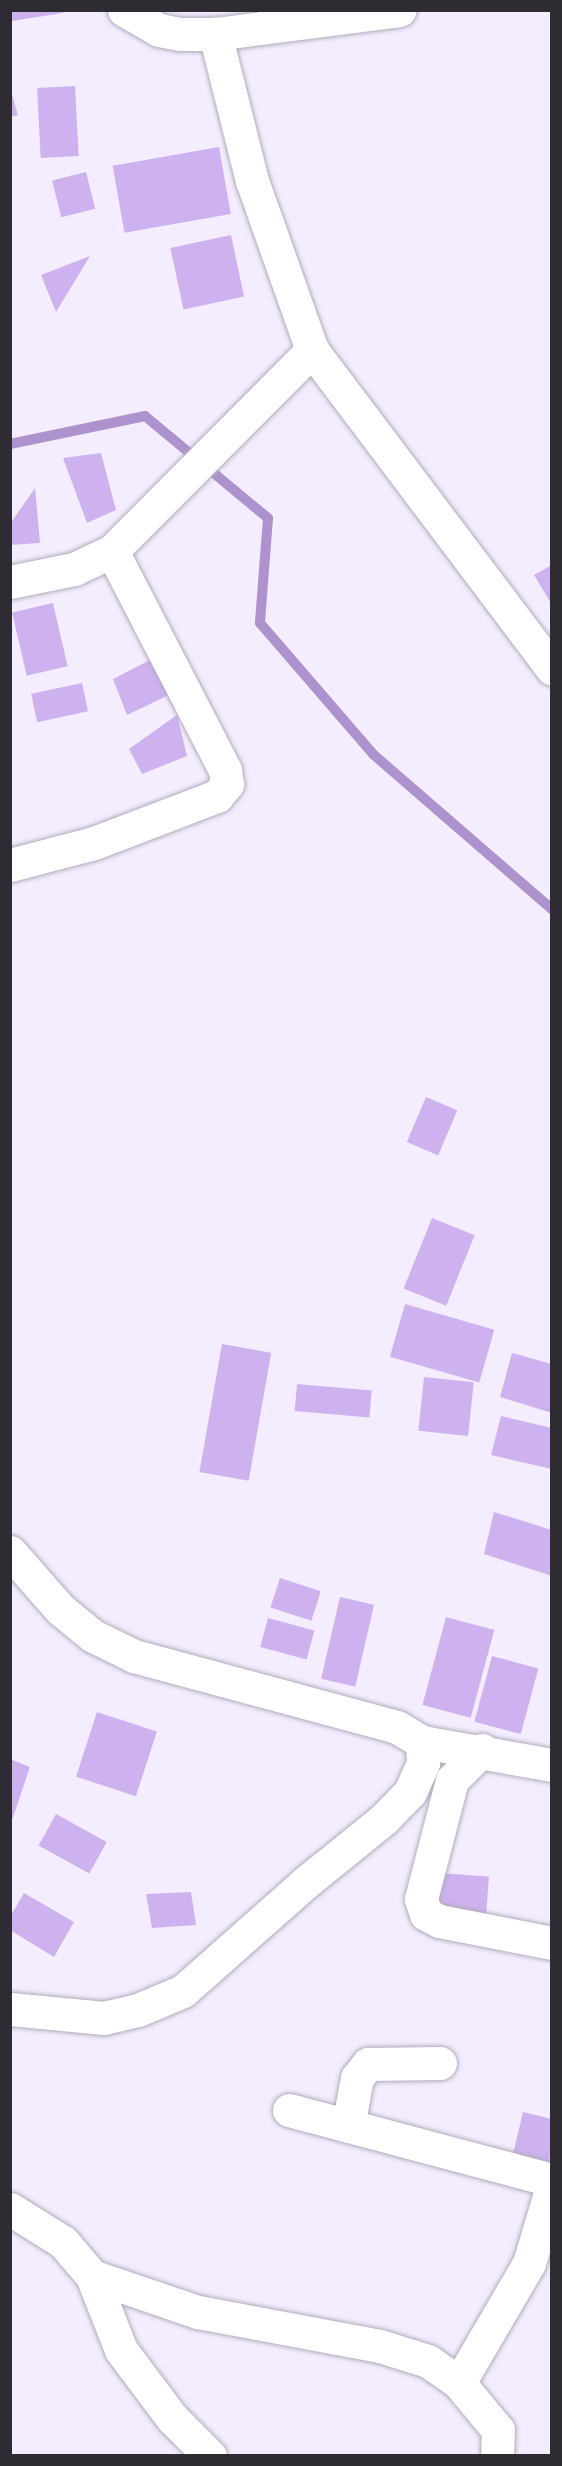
<!DOCTYPE html>
<style>
body{margin:0}
#map{position:relative;width:562px;height:2466px;overflow:hidden;background:#f4edff;font-family:Ubuntu,sans-serif}
div>[style]{position:absolute}
[style*='--x']{left:calc(var(--x)*1px);top:calc(var(--y)*1px);width:calc(var(--w)*1px);rotate:calc(var(--a)*1deg)}
.stream>*{height:10px;margin:-5px;padding:0 5px;transform-origin:5px;border-radius:5px;background:#ad92cd}
.building>*{inset:0;background:#ceb2f0;transform-origin:0 0}
.roads{filter:drop-shadow(0 0 2px #b2abbc) drop-shadow(0 0 2px #b2abbc)}
.minor>*{height:33px;margin:-16.5px;padding:0 16.5px;transform-origin:16.5px;border-radius:16.5px;background:#fff}
.highway>*{height:33px;margin:-16.5px;padding:0 16.5px;transform-origin:16.5px;border-radius:16.5px;background:#fff}
span{translate:-50% -50%;white-space:nowrap;text-align:center;line-height:1.15;-webkit-text-stroke:4.5px #f4edff;paint-order:stroke}
.frame{position:absolute;inset:0;border:12px solid #2e2b32;pointer-events:none}
</style>
<div id="map">
<div class="stream">
<i style="--x:10;--y:444;--w:138;--a:-11.7"></i>
<i style="--x:145;--y:416;--w:160;--a:39.7"></i>
<i style="--x:268;--y:518;--w:105;--a:94.4"></i>
<i style="--x:260;--y:623;--w:174;--a:49.2"></i>
<i style="--x:374;--y:755;--w:235;--a:40.9"></i>
</div>
<div class="building">
<i style="clip-path:polygon(11px 10px,63px 10px,63px 13px,12px 21px)"></i>
<i style="left:75px;top:86px;width:70px;height:38px;rotate:87deg"></i>
<i style="clip-path:polygon(10px 88px,18px 115px,10px 117px)"></i>
<i style="left:219px;top:147px;width:68px;height:108px;rotate:80deg"></i>
<i style="left:86px;top:172px;width:38px;height:35px;rotate:76deg"></i>
<i style="left:231px;top:235px;width:63px;height:62px;rotate:78deg"></i>
<i style="clip-path:polygon(90px 256px,56px 312px,41px 275px)"></i>
<i style="clip-path:polygon(101px 453px,116px 510px,87px 523px,63px 458px)"></i>
<i style="clip-path:polygon(35px 488px,40px 543px,10px 545px,10px 524px)"></i>
<i style="clip-path:polygon(552px 565px,552px 605px,534px 575px)"></i>
<i style="left:53px;top:603px;width:65px;height:42px;rotate:77deg"></i>
<i style="clip-path:polygon(150px 660px,171px 694px,127px 715px,113px 679px)"></i>
<i style="left:82px;top:683px;width:29px;height:52px;rotate:78deg"></i>
<i style="clip-path:polygon(177px 715px,187px 756px,142px 774px,129px 749px)"></i>
<i style="left:426px;top:1097px;width:34px;height:49px;rotate:23deg"></i>
<i style="left:432px;top:1218px;width:46px;height:76px;rotate:22deg"></i>
<i style="left:405px;top:1304px;width:93px;height:55px;rotate:16deg"></i>
<i style="left:222px;top:1344px;width:50px;height:130px;rotate:10deg"></i>
<i style="clip-path:polygon(512px 1353px,552px 1364px,552px 1413px,500px 1397px)"></i>
<i style="left:424px;top:1377px;width:50px;height:54px;rotate:6deg"></i>
<i style="left:297px;top:1384px;width:75px;height:27px;rotate:5deg"></i>
<i style="clip-path:polygon(501px 1416px,552px 1428px,552px 1469px,491px 1455px)"></i>
<i style="clip-path:polygon(494px 1512px,552px 1530px,552px 1576px,484px 1554px)"></i>
<i style="left:280px;top:1578px;width:43px;height:31px;rotate:18deg"></i>
<i style="left:340px;top:1597px;width:35px;height:84px;rotate:13deg"></i>
<i style="left:446px;top:1617px;width:50px;height:91px;rotate:15deg"></i>
<i style="left:268px;top:1618px;width:48px;height:30px;rotate:15deg"></i>
<i style="left:492px;top:1656px;width:48px;height:68px;rotate:15deg"></i>
<i style="left:97px;top:1712px;width:63px;height:68px;rotate:18deg"></i>
<i style="clip-path:polygon(10px 1759px,30px 1767px,11px 1823px,10px 1823px)"></i>
<i style="left:56px;top:1814px;width:58px;height:36px;rotate:29deg"></i>
<i style="left:438px;top:1873px;width:51px;height:40px;rotate:4deg"></i>
<i style="clip-path:polygon(191px 1892px,196px 1925px,152px 1928px,146px 1894px)"></i>
<i style="clip-path:polygon(24px 1893px,74px 1922px,54px 1957px,10px 1930px,10px 1917px)"></i>
<i style="clip-path:polygon(523px 2112px,552px 2119px,549px 2167px,512px 2158px)"></i>
</div>
<div class="roads">
<div class="minor">
<i style="--x:312;--y:350;--w:399;--a:53"></i>
<i style="--x:10;--y:582;--w:65;--a:-11.5"></i>
<i style="--x:74;--y:569;--w:42;--a:-25.3"></i>
<i style="--x:112;--y:551;--w:284;--a:-45.1"></i>
<i style="--x:312;--y:350;--w:179;--a:-109.5"></i>
<i style="--x:252;--y:181;--w:152;--a:-104.1"></i>
<i style="--x:10;--y:865;--w:87;--a:-14.7"></i>
<i style="--x:94;--y:843;--w:132;--a:-20.9"></i>
<i style="--x:217;--y:796;--w:16;--a:-50"></i>
<i style="--x:227;--y:784;--w:14;--a:-98"></i>
<i style="--x:225;--y:770;--w:246;--a:-117.3"></i>
<i style="--x:10;--y:1552;--w:76;--a:48.7"></i>
<i style="--x:60;--y:1609;--w:43;--a:39.3"></i>
<i style="--x:93;--y:1636;--w:46;--a:26"></i>
<i style="--x:134;--y:1656;--w:272;--a:15.1"></i>
<i style="--x:397;--y:1727;--w:29;--a:31"></i>
<i style="--x:422;--y:1742;--w:21;--a:87"></i>
<i style="--x:423;--y:1763;--w:32;--a:114"></i>
<i style="--x:410;--y:1792;--w:37;--a:134"></i>
<i style="--x:384;--y:1819;--w:102;--a:141"></i>
<i style="--x:305;--y:1883;--w:163;--a:138.5"></i>
<i style="--x:183;--y:1991;--w:49;--a:157.1"></i>
<i style="--x:138;--y:2010;--w:35;--a:167"></i>
<i style="--x:104;--y:2018;--w:94;--a:-174.5"></i>
<i style="--x:422;--y:1742;--w:132;--a:10"></i>
<i style="--x:482;--y:1750;--w:42;--a:135"></i>
<i style="--x:452;--y:1780;--w:123;--a:104.6"></i>
<i style="--x:421;--y:1899;--w:16;--a:72"></i>
<i style="--x:426;--y:1914;--w:15;--a:28"></i>
<i style="--x:439;--y:1921;--w:115;--a:11"></i>
<i style="--x:289;--y:2110;--w:272;--a:14.9"></i>
<i style="--x:348;--y:2126;--w:49;--a:-79.4"></i>
<i style="--x:357;--y:2078;--w:18;--a:-52"></i>
<i style="--x:368;--y:2064;--w:72;--a:-0.8"></i>
<i style="--x:10;--y:2209;--w:62;--a:31.9"></i>
<i style="--x:63;--y:2242;--w:45;--a:49.5"></i>
<i style="--x:92;--y:2276;--w:112;--a:18.8"></i>
<i style="--x:198;--y:2312;--w:185;--a:10.6"></i>
<i style="--x:380;--y:2346;--w:50;--a:17.4"></i>
<i style="--x:428;--y:2361;--w:38;--a:35"></i>
<i style="--x:459;--y:2383;--w:61;--a:50.3"></i>
<i style="--x:498;--y:2430;--w:26;--a:92"></i>
<i style="--x:92;--y:2276;--w:79;--a:68.6"></i>
<i style="--x:121;--y:2350;--w:85;--a:53.1"></i>
<i style="--x:172;--y:2418;--w:54;--a:45"></i>
<i style="--x:459;--y:2383;--w:139;--a:-59.7"></i>
<i style="--x:529;--y:2263;--w:79;--a:-73.2"></i>
</div>
<div class="highway">
<i style="--x:124;--y:10;--w:40;--a:29.7"></i>
<i style="--x:159;--y:30;--w:21;--a:11"></i>
<i style="--x:180;--y:34;--w:35;--a:0"></i>
<i style="--x:215;--y:34;--w:186;--a:-7.4"></i>
</div>
</div>
<div class="frame"></div>
</div>
